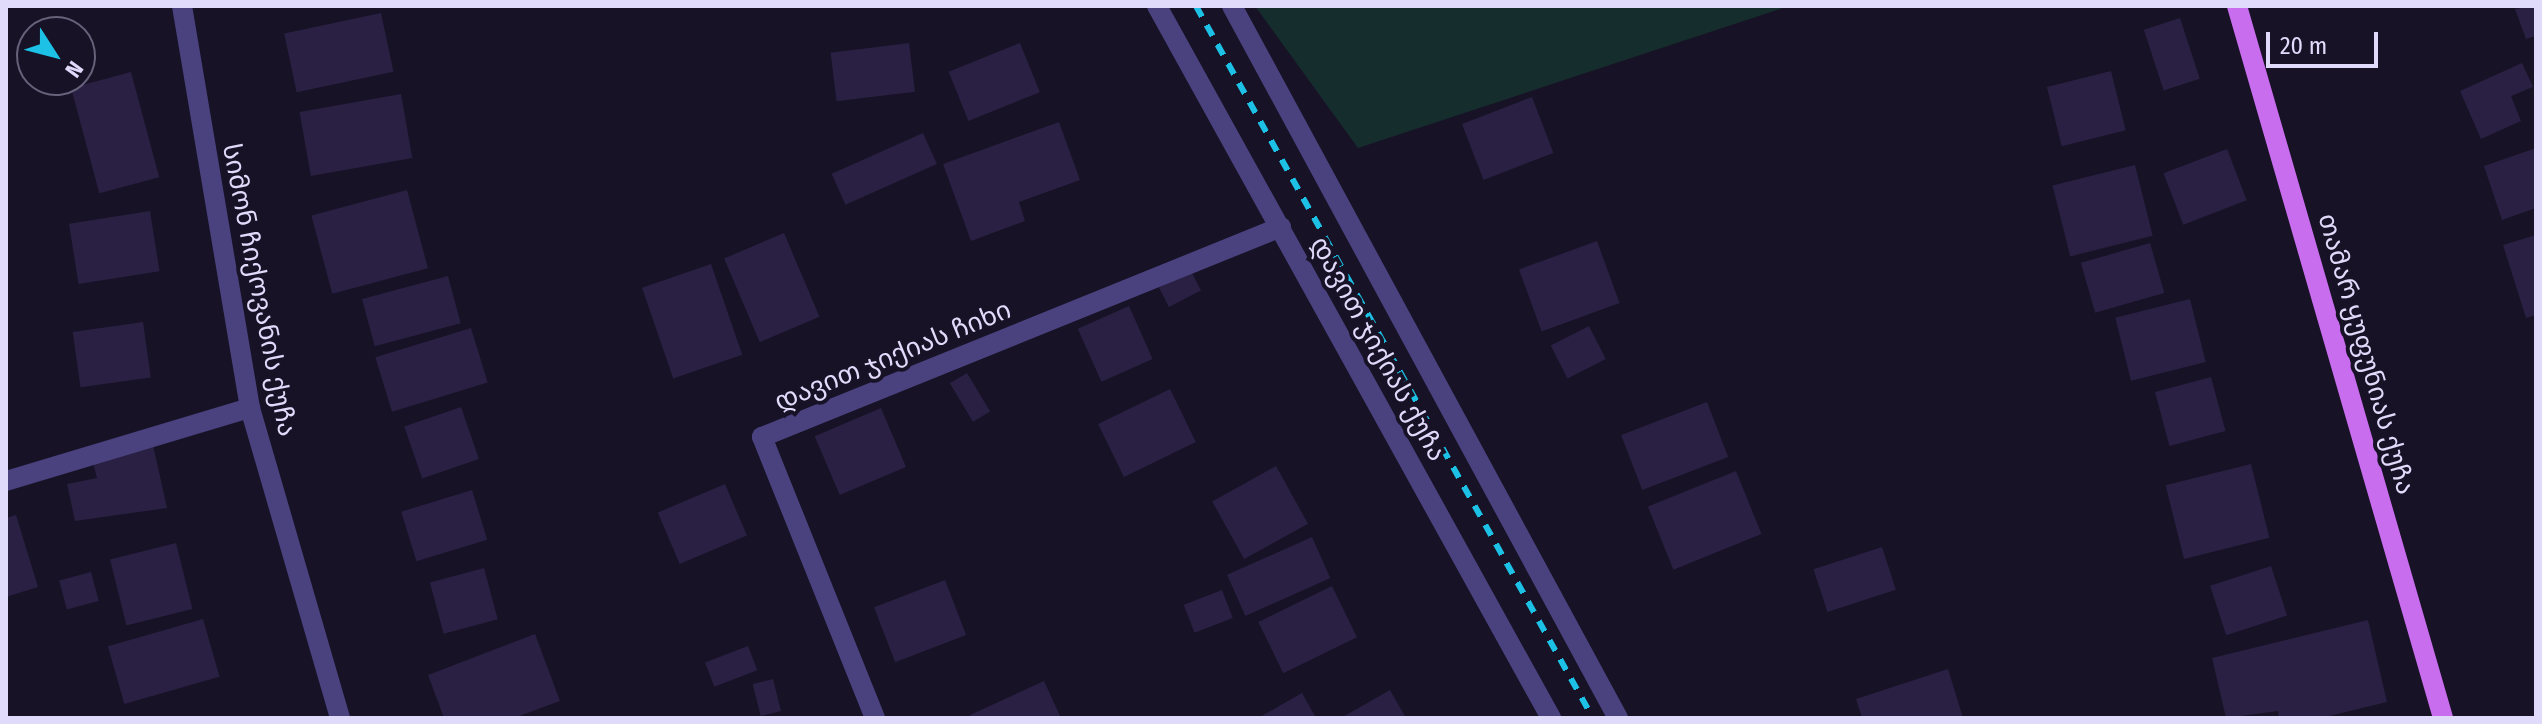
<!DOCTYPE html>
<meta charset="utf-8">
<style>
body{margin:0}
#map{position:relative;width:2542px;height:724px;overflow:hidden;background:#171225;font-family:"Fira Sans Condensed","Noto Sans Georgian",sans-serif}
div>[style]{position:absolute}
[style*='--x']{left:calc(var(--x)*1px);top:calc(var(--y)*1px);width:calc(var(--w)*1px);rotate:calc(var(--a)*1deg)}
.green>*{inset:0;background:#162d2e}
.building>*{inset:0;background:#2a2043;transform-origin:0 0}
.minor>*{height:20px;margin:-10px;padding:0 10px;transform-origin:10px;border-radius:10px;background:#49427e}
.major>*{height:20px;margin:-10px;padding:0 10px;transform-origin:10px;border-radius:10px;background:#c86dee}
.rail>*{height:6px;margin-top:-3px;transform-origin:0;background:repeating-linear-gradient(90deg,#1cc1e5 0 12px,transparent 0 22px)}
span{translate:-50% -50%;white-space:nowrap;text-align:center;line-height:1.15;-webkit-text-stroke:8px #171225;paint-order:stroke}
.street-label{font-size:26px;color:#e0dafb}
.frame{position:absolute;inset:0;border:8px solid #e0dafb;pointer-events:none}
.north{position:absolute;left:16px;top:16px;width:80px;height:80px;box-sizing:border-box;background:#171225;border:2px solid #67627b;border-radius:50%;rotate:126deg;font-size:22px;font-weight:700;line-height:32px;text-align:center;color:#e0dafb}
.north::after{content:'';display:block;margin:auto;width:28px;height:36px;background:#1cc1e5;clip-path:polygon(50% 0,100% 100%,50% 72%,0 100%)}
.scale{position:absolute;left:2266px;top:32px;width:112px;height:36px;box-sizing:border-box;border:4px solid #e0dafb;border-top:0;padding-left:10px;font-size:24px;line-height:28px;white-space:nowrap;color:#e0dafb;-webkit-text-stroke:6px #171225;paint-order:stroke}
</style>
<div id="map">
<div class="green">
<i style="clip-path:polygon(1255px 6px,1789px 6px,1358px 148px)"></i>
</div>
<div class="building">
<i style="clip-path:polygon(2536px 6px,2536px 36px,2526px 39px,2515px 9px)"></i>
<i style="left:381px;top:13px;width:60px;height:99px;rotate:78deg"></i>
<i style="left:2180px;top:18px;width:64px;height:38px;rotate:72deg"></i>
<i style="left:909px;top:43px;width:49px;height:79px;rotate:83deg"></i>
<i style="left:1020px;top:43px;width:53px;height:77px;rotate:68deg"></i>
<i style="clip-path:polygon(2522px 63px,2533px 87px,2511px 96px,2521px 121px,2481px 139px,2460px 91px)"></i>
<i style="left:2111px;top:71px;width:61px;height:66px;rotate:76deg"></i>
<i style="left:131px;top:72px;width:109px;height:62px;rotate:75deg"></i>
<i style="left:401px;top:94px;width:65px;height:103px;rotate:80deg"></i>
<i style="left:1532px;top:97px;width:60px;height:75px;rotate:69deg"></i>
<i style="clip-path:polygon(1059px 122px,1080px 180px,1019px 202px,1025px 221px,971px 241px,943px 164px)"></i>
<i style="left:923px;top:133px;width:34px;height:100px;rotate:66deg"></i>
<i style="clip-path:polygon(2536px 148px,2536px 208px,2502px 220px,2484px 166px)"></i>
<i style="left:2227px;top:149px;width:55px;height:68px;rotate:69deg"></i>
<i style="left:2135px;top:165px;width:73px;height:85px;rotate:76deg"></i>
<i style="left:407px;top:190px;width:81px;height:99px;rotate:75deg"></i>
<i style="left:150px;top:211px;width:61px;height:82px;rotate:81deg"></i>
<i style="left:784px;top:233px;width:91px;height:65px;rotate:67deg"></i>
<i style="clip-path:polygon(2536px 235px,2536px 315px,2526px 318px,2503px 245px)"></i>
<i style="left:1597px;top:241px;width:66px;height:83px;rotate:70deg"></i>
<i style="left:2150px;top:243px;width:52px;height:72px;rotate:74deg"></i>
<i style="left:711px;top:264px;width:96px;height:73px;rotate:71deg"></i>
<i style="left:1191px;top:271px;width:22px;height:36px;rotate:63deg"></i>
<i style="left:448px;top:276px;width:49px;height:89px;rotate:75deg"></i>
<i style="left:2190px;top:299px;width:65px;height:77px;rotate:76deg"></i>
<i style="left:1129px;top:306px;width:58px;height:56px;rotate:66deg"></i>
<i style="left:143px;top:322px;width:56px;height:71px;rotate:82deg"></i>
<i style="left:1589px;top:326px;width:37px;height:43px;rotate:63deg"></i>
<i style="left:471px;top:328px;width:57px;height:100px;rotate:73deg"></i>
<i style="left:967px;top:373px;width:45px;height:20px;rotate:59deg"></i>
<i style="left:2211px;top:377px;width:56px;height:58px;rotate:75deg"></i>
<i style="left:1170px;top:389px;width:59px;height:80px;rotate:64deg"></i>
<i style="left:1707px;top:402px;width:59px;height:92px;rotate:69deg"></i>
<i style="left:461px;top:407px;width:55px;height:60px;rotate:71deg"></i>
<i style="left:881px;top:408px;width:64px;height:72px;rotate:67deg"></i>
<i style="clip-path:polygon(153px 445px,167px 508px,75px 521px,67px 484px,97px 478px,92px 459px)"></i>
<i style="left:2251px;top:464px;width:76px;height:88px;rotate:76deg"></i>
<i style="left:1276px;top:466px;width:66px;height:73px;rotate:61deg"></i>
<i style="left:1736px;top:471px;width:68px;height:95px;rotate:68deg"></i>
<i style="left:725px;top:484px;width:56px;height:73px;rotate:67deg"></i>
<i style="left:472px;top:490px;width:52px;height:74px;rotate:73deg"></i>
<i style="clip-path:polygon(16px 515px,38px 587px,6px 597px,6px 518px)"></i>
<i style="left:1312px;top:537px;width:45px;height:93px;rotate:66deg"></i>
<i style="left:176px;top:543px;width:68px;height:68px;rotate:76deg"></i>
<i style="left:1882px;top:547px;width:45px;height:72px;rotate:72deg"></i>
<i style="left:2271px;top:566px;width:52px;height:64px;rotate:72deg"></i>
<i style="left:484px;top:568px;width:53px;height:56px;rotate:75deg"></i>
<i style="left:91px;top:572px;width:30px;height:33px;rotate:75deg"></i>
<i style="left:945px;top:580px;width:59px;height:76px;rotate:69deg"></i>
<i style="left:1332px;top:586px;width:57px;height:82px;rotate:64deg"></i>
<i style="left:1222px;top:590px;width:30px;height:41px;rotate:69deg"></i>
<i style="left:203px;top:619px;width:60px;height:99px;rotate:74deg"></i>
<i style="clip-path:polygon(2368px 620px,2387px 702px,2321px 718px,2279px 718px,2278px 711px,2226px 718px,2212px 658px)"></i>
<i style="clip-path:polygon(535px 634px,560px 701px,514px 718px,444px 718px,428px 675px)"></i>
<i style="left:748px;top:646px;width:26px;height:46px;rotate:69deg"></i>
<i style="clip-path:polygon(1948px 669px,1963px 718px,1862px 718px,1856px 699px)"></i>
<i style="left:773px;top:679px;width:33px;height:21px;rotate:76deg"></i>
<i style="clip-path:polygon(1044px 681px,1061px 718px,972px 718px,970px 715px)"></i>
<i style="clip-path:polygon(1390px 690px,1406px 718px,1341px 718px)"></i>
<i style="clip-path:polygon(1302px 693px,1316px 718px,1258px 718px)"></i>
</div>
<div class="minor">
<i style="--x:182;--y:6;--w:408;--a:80.4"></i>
<i style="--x:250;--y:408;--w:323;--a:73.8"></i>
<i style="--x:1157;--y:6;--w:814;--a:61.04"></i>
<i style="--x:1232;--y:6;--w:810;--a:61.54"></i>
<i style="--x:6;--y:481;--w:255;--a:-16.7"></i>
<i style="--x:875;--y:718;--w:303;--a:-111.9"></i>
<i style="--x:762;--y:437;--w:560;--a:-22.03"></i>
</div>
<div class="major">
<i style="--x:2237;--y:6;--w:741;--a:73.86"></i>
</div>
<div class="rail">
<i style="--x:1196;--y:6;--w:815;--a:60.86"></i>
</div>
<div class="street-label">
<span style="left:259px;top:290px;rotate:79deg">სიმონ ჩიქოვანის ქუჩა</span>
<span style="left:1378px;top:349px;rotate:61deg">დავით ჯიქიას ქუჩა</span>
<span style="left:2366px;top:354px;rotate:74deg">თამარ ყუფუნიას ქუჩა</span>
<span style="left:893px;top:356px;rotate:-22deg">დავით ჯიქიას ჩიხი</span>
</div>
<div class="frame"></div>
<div class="north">N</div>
<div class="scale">20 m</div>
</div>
